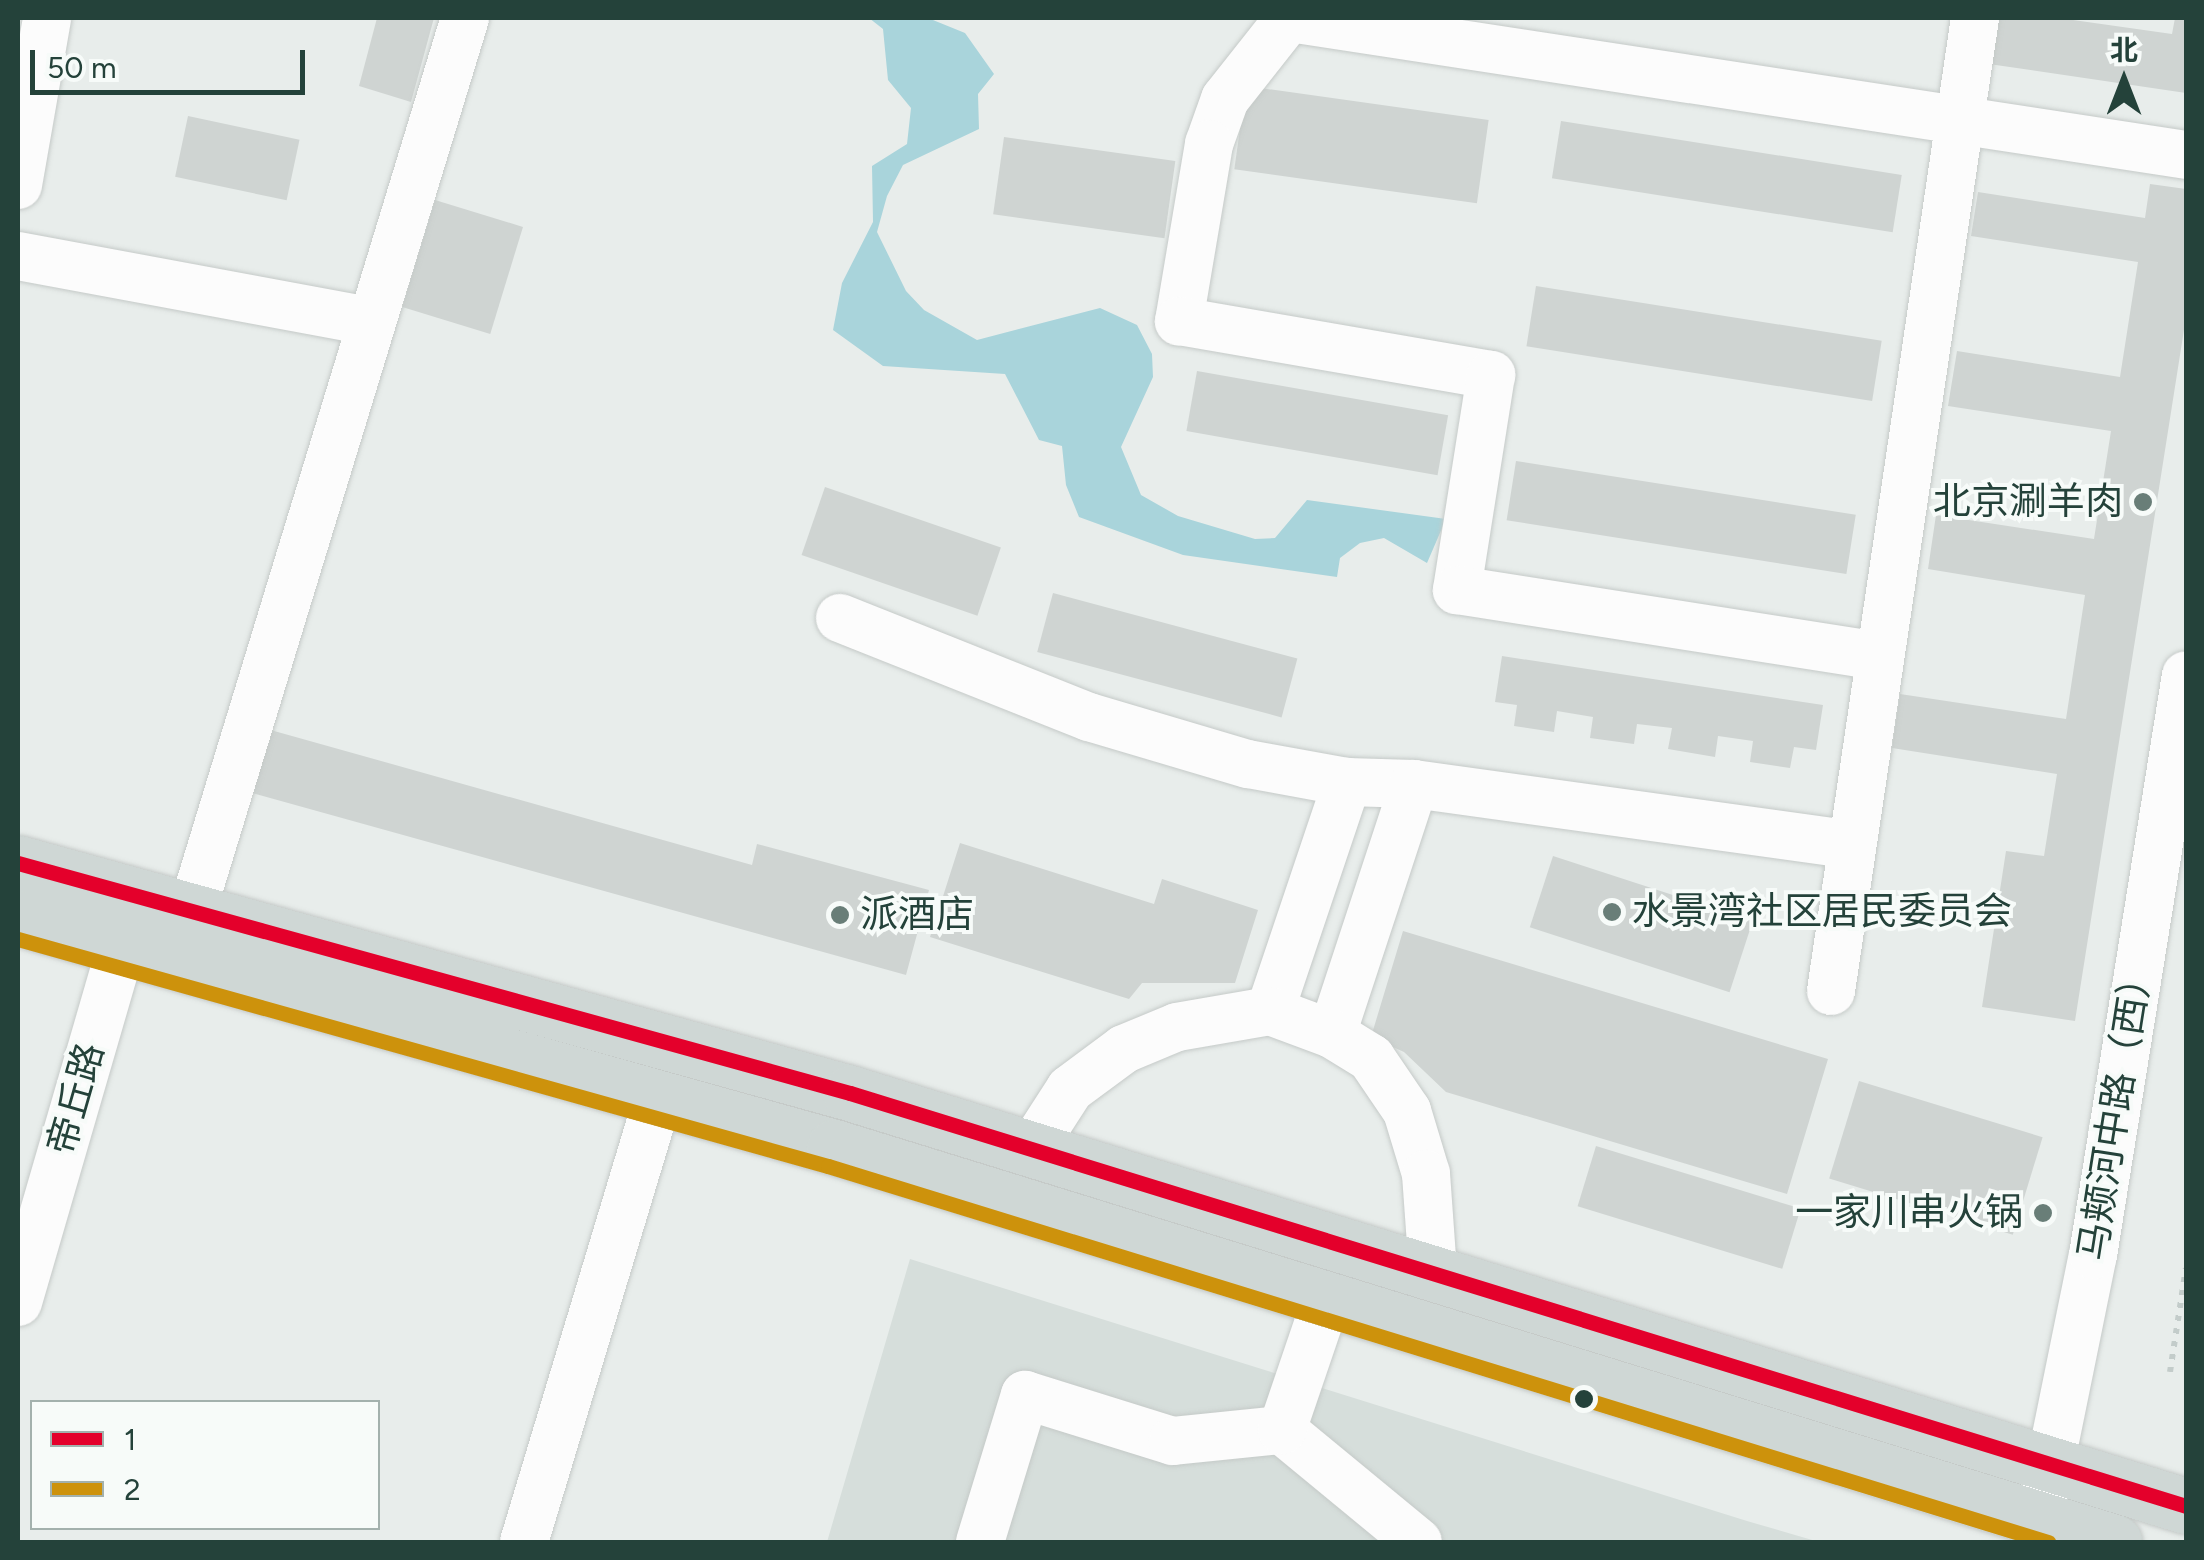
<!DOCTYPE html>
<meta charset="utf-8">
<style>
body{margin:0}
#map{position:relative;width:2204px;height:1560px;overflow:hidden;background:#e8edeb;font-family:Figtree,"Noto Sans SC",sans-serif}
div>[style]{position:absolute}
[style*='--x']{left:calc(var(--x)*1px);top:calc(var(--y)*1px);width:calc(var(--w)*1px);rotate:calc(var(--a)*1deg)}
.built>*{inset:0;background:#d6dedb}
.water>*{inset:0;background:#a9d4db}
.pier>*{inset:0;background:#e8edeb}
.building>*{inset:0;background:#cfd4d2;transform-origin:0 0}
.path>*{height:6px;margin-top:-3px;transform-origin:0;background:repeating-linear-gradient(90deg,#c3ccca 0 5px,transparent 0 13px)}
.roads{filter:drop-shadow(0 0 2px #c5cac8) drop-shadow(0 0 2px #c5cac8)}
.minor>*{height:48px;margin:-24px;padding:0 24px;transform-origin:24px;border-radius:24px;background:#fcfcfc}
.major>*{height:55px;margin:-27.5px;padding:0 27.5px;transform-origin:27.5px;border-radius:27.5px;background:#cfd7d5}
.bus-1>*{height:15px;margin:-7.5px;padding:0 7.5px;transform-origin:7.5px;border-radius:7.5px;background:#e4002b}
.bus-2>*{height:15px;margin:-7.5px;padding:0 7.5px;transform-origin:7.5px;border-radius:7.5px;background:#cd920c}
.dots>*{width:28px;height:28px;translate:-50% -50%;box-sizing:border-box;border:5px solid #f7fbf9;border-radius:50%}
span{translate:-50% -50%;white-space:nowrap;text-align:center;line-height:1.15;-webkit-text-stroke:8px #f7fbf9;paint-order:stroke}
.poi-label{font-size:38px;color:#24423a}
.right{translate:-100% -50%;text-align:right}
.left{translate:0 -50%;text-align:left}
.street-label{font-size:38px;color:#24423a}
.frame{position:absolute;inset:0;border:20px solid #24423a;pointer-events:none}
.legend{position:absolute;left:30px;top:1400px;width:350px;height:130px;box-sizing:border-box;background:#f7fbf9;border:2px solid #a3b1ad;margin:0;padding:12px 18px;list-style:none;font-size:30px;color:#24423a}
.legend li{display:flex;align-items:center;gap:20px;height:50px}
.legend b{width:50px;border:2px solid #a3b1ad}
.north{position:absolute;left:2074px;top:30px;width:100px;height:100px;-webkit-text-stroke:8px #f7fbf9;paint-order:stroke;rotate:0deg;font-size:28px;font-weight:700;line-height:40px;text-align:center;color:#24423a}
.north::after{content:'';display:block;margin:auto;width:35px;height:45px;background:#24423a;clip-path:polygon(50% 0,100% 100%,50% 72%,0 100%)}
.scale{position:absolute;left:30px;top:50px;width:275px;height:45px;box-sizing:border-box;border:5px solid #24423a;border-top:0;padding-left:12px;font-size:30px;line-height:35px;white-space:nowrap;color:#24423a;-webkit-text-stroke:8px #f7fbf9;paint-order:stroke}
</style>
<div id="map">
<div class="built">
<i style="clip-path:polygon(910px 1259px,1747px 1521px,1819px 1542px,827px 1542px)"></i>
</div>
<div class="water">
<i style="clip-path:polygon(869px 18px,928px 18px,965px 33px,994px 74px,978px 94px,979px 129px,903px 165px,887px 196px,877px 232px,906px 291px,924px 310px,977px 340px,1100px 308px,1137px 325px,1152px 354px,1153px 377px,1121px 447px,1141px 495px,1178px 516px,1255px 539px,1275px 538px,1307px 500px,1446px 519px,1427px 563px,1384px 538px,1360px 543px,1340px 558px,1337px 577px,1183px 555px,1079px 517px,1066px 485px,1062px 446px,1039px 440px,1005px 374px,883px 366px,833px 330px,842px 283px,873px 222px,872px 166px,907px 144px,911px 108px,888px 80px,883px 29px)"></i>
</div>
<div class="pier">
<i style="clip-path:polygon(2170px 1413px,2186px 1418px,2186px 1542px,2144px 1542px)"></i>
</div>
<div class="building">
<i style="clip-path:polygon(377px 18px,434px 18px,411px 102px,359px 86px)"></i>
<i style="clip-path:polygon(1996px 18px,2059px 18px,2172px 34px,2175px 18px,2186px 18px,2186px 93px,1989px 64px)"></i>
<i style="left:1246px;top:86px;width:245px;height:84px;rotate:8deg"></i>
<i style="left:188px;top:116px;width:114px;height:62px;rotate:12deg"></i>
<i style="left:1561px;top:121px;width:345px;height:58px;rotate:9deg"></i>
<i style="left:1004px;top:137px;width:173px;height:78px;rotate:8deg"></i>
<i style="clip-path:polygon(2150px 184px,2186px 189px,2186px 317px,2075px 1021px,1982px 1007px,2006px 851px,2044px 856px,2057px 774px,1892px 748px,1900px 694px,2066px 719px,2085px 595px,1928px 569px,1936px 515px,2094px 539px,2111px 431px,1948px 406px,1957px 351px,2120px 377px,2138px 262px,1971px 236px,1978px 192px,2145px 218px)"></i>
<i style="left:435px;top:200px;width:92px;height:112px;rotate:17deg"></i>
<i style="left:1536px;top:286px;width:350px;height:61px;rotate:9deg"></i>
<i style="left:1197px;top:371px;width:255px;height:61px;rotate:10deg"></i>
<i style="left:1516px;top:461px;width:344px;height:60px;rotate:9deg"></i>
<i style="left:825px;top:487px;width:186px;height:72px;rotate:19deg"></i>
<i style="left:1053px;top:593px;width:253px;height:61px;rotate:15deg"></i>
<i style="clip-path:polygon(1502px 656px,1823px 705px,1816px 750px,1794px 747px,1790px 768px,1750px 762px,1753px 741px,1718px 736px,1715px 757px,1668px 749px,1672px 728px,1637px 724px,1634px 744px,1590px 738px,1593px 717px,1557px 711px,1554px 732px,1514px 726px,1517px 705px,1495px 702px)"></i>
<i style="clip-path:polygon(267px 729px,752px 865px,757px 844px,929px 890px,906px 975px,249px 792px)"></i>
<i style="clip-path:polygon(960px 843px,1154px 904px,1162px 879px,1258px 910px,1235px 983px,1142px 983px,1129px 999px,930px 937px)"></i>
<i style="left:1553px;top:856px;width:210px;height:75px;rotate:18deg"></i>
<i style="clip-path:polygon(1403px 931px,1828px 1059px,1787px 1194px,1446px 1092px,1404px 1052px,1371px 1037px)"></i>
<i style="left:1859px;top:1081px;width:192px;height:102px;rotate:17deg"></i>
<i style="left:1596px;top:1146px;width:214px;height:63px;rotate:17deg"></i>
</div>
<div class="path">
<i style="--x:2170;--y:1372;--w:105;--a:-81.3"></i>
</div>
<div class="roads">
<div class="minor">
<i style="--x:1289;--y:18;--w:103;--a:128.3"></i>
<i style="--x:1225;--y:99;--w:48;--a:109.6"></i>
<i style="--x:1209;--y:144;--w:180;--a:99.6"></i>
<i style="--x:1179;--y:321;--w:317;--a:9.8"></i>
<i style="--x:1491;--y:375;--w:218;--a:99"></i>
<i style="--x:1457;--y:590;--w:427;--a:8.9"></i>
<i style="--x:1290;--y:18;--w:906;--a:8.69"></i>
<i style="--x:18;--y:185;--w:169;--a:-80.1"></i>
<i style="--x:18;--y:256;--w:358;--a:10.5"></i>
<i style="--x:840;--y:618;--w:268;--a:21.7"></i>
<i style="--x:1089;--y:717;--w:166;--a:16.5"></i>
<i style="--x:1248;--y:764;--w:101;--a:10.3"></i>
<i style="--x:1347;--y:782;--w:67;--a:1.7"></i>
<i style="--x:1414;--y:784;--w:442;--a:7.9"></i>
<i style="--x:192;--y:911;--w:934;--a:-73"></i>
<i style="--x:1831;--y:991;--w:984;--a:-81.58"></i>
<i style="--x:1270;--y:1011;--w:242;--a:-71.4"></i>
<i style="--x:1332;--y:1034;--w:263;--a:-71.8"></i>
<i style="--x:1032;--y:1148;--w:70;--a:-57.2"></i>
<i style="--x:1070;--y:1089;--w:67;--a:-36.5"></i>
<i style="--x:1124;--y:1049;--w:57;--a:-22.5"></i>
<i style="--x:1177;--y:1027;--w:94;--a:-9.8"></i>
<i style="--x:1270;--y:1011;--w:66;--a:20.4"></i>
<i style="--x:1332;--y:1034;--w:46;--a:31.6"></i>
<i style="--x:1371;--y:1058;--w:64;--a:55.8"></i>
<i style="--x:1407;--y:1111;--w:66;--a:73.2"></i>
<i style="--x:1426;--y:1174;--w:97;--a:85.9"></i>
<i style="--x:18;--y:1302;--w:405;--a:-73.8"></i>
<i style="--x:1282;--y:1430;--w:176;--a:39.5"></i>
<i style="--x:2043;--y:1500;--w:250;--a:-78.5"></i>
<i style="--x:2093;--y:1255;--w:587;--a:-80.89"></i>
<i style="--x:524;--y:1542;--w:465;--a:-73.2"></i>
<i style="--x:980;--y:1542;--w:154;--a:-73"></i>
<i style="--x:1025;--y:1395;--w:155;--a:17.3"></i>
<i style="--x:1173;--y:1441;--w:110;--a:-5.8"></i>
<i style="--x:1282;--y:1430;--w:139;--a:-71.2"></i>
</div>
<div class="major">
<i style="--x:18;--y:863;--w:863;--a:15.45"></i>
<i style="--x:850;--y:1093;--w:1398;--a:17.18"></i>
<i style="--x:18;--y:918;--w:848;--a:15.68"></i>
<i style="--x:834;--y:1147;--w:1340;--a:17.15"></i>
</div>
</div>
<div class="bus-1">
<i style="--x:18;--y:863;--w:863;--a:15.45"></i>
<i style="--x:850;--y:1093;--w:1398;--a:17.18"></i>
</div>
<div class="bus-2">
<i style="--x:18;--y:939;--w:841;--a:15.66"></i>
<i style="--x:828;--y:1166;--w:1277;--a:17.13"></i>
</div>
<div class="dots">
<i style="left:2143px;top:502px;background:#697e78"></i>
<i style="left:1612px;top:912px;background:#697e78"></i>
<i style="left:840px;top:915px;background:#697e78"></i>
<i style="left:2043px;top:1213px;background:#697e78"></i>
<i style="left:1584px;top:1399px;background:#24423a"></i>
</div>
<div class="poi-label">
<span class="right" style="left:2123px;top:502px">北京涮羊肉</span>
<span class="left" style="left:1632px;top:912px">水景湾社区居民委员会</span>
<span class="left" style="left:860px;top:915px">派酒店</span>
<span class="right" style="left:2023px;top:1213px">一家川串火锅</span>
</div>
<div class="street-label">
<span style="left:76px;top:1099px;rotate:-74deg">帝丘路</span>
<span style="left:2116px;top:1110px;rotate:-81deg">马颊河中路（西）</span>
</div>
<div class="frame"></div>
<ul class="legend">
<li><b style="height:12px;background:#e4002b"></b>1</li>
<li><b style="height:12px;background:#cd920c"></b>2</li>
</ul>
<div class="north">北</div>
<div class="scale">50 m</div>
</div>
